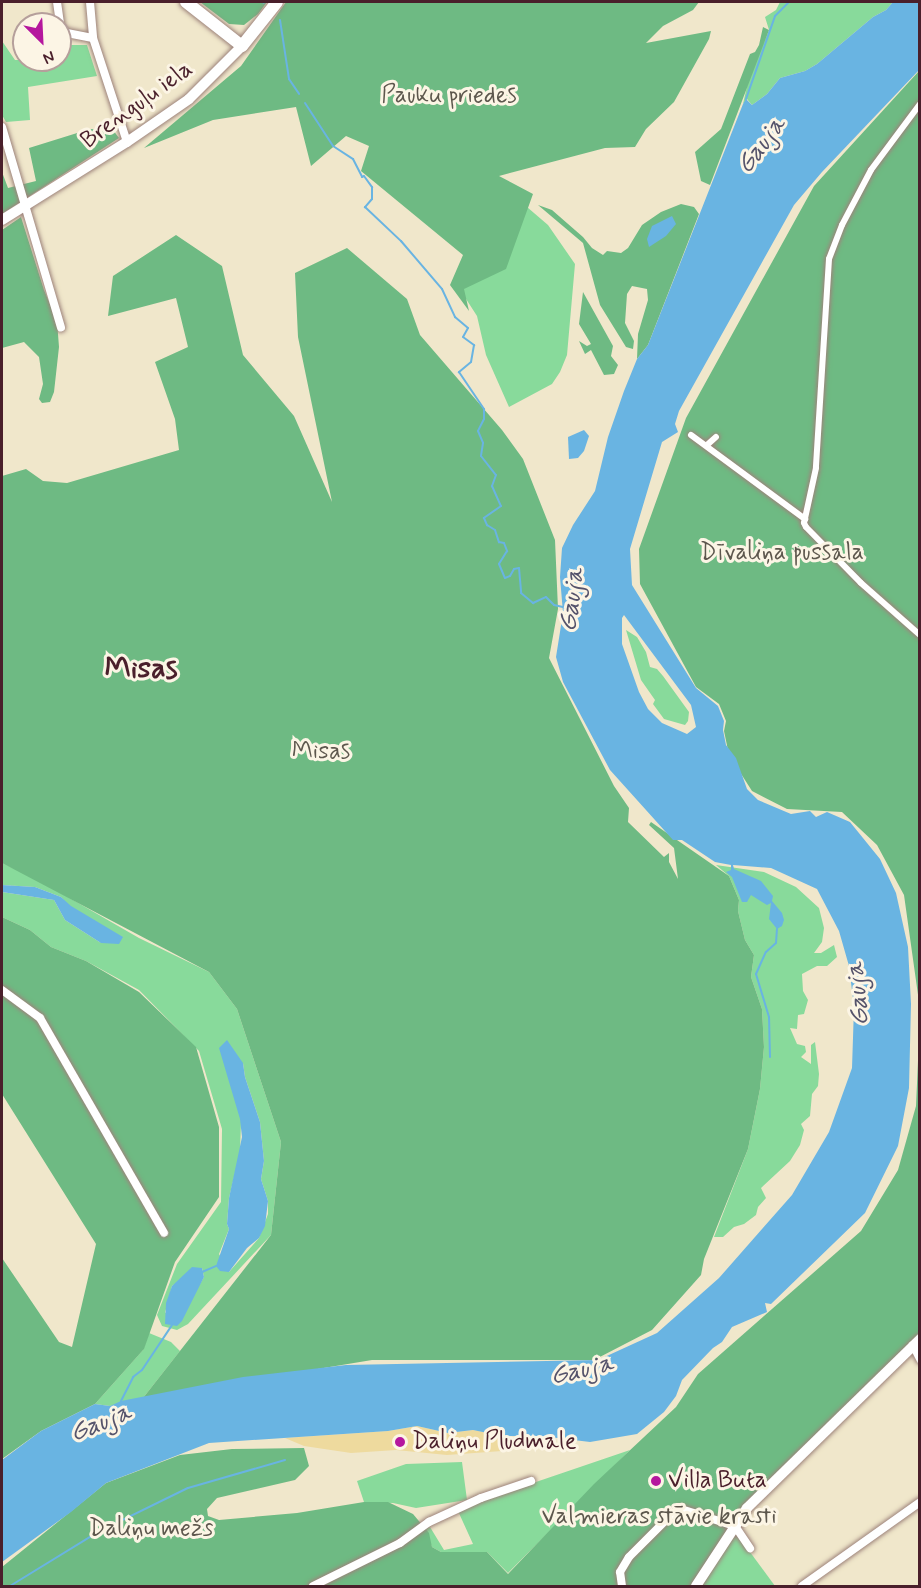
<!DOCTYPE html>
<meta charset="utf-8">
<style>
body{margin:0}
#map{position:relative;width:921px;height:1588px;overflow:hidden;background:#f0e7cb;font-family:Mynerve,sans-serif}
div>[style]{position:absolute}
[style*='--x']{left:calc(var(--x)*1px);top:calc(var(--y)*1px);width:calc(var(--w)*1px);rotate:calc(var(--a)*1deg)}
.green>*{inset:0;background:#88da9b}
.forest>*{inset:0;background:#6eba83}
.sand>*{inset:0;background:#eeda9e}
.water>*{inset:0;background:#69b4e2}
.stream>*{height:2px;margin:-1px;padding:0 1px;transform-origin:1px;border-radius:1px;background:#69b4e2}
.roads{filter:drop-shadow(0 0 2px #9d837b) drop-shadow(0 0 2px #9d837b)}
.pedestrian>*{height:6px;margin:-3px;padding:0 3px;transform-origin:3px;border-radius:3px;background:#fff}
.minor>*{height:8px;margin:-4px;padding:0 4px;transform-origin:4px;border-radius:4px;background:#fff}
.tertiary>*{height:10px;margin:-5px;padding:0 5px;transform-origin:5px;border-radius:5px;background:#fff}
.secondary>*{height:12px;margin:-6px;padding:0 6px;transform-origin:6px;border-radius:6px;background:#fff}
.dots>*{width:16px;height:16px;translate:-50% -50%;box-sizing:border-box;border:3px solid #fcf5e5;border-radius:50%}
span{translate:-50% -50%;white-space:nowrap;text-align:center;line-height:1.15;-webkit-text-stroke:6px #fcf5e5;paint-order:stroke}
.park-label{font-size:24px;color:#5d574d}
.street-label{font-size:24px;color:#4a1f2b}
.poi-label{font-size:24px;color:#4a1f2b}
.left{translate:0 -50%;text-align:left}
.water-label{font-size:26px;color:#55536b;font-style:italic}
.district-label{font-size:30px;color:#4a1f2b;font-weight:700}
.frame{position:absolute;inset:0;border:3px solid #4a1f2b;pointer-events:none}
.north{position:absolute;left:12px;top:12px;width:60px;height:60px;box-sizing:border-box;background:#fcf5e5;border:2px solid #b59f9b;border-radius:50%;rotate:156deg;font-size:16px;font-weight:700;line-height:24px;text-align:center;color:#4a1f2b}
.north::after{content:'';display:block;margin:auto;width:21px;height:27px;background:#b5179e;clip-path:polygon(50% 0,100% 100%,50% 72%,0 100%)}
</style>
<div id="map">
<div class="green">
<i style="clip-path:polygon(780px 2px,893px 2px,886px 10px,873px 17px,817px 64px,805px 71px,780px 78px,767px 94px,752px 105px,747px 99px,743px 104px,749px 78px,769px 30px,765px 17px,776px 10px)"></i>
<i style="clip-path:polygon(2px 41px,15px 60px,60px 60px,60px 45px,87px 45px,97px 76px,28px 87px,30px 120px,6px 122px,2px 115px)"></i>
<i style="clip-path:polygon(527px 207px,548px 225px,575px 264px,567px 355px,560px 372px,552px 384px,509px 407px,486px 355px,477px 316px,459px 288px)"></i>
<i style="clip-path:polygon(626px 630px,637px 637px,646px 652px,650px 667px,657px 669px,663px 676px,689px 712px,688px 721px,685px 725px,664px 719px,653px 704px,655px 700px,641px 680px)"></i>
<i style="clip-path:polygon(evenodd,2px 863px,40px 881px,139px 938px,209px 972px,237px 1009px,281px 1142px,271px 1235px,188px 1324px,177px 1330px,162px 1326px,157px 1315px,177px 1264px,221px 1202px,222px 1129px,199px 1051px,139px 990px,86px 961px,51px 947px,30px 930px,2px 917px,2px 892px,54px 900px,65px 920px,101px 943px,61px 897px,35px 887px,2px 885px,2px 863px,243px 1063px,245px 1077px,260px 1122px,264px 1161px,261px 1179px,268px 1201px,268px 1214px,259px 1238px,229px 1272px,219px 1254px,229px 1229px,227px 1224px,229px 1198px,240px 1152px,243px 1063px,2px 863px,196px 1268px,202px 1268px,204px 1277px,194px 1294px,165px 1313px,172px 1286px,196px 1268px)"></i>
<i style="clip-path:polygon(716px 865px,764px 872px,796px 887px,819px 908px,824px 928px,822px 942px,814px 953px,821px 953px,834px 945px,837px 957px,827px 966px,817px 966px,802px 974px,803px 991px,808px 1000px,804px 1014px,798px 1015px,797px 1029px,790px 1028px,797px 1044px,805px 1046px,806px 1052px,801px 1057px,811px 1064px,811px 1045px,815px 1042px,819px 1074px,818px 1086px,812px 1094px,810px 1116px,801px 1124px,804px 1130px,800px 1145px,790px 1161px,761px 1188px,766px 1198px,758px 1207px,756px 1215px,744px 1224px,734px 1227px,723px 1237px,714px 1237px,748px 1149px,760px 1089px,764px 1047px,762px 1009px,751px 977px,754px 955px,745px 940px,738px 911px,739px 900px,729px 876px)"></i>
<i style="clip-path:polygon(149px 1333px,171px 1342px,180px 1351px,143px 1398px,110px 1406px,95px 1404px,143px 1350px)"></i>
<i style="clip-path:polygon(630px 1450px,508px 1573px,487px 1552px,441px 1552px,432px 1547px,425px 1529px,430px 1527px,444px 1550px,473px 1544px,458px 1511px,483px 1500px)"></i>
<i style="clip-path:polygon(462px 1462px,467px 1500px,416px 1508px,393px 1503px,364px 1502px,357px 1481px,406px 1464px)"></i>
<i style="clip-path:polygon(733px 1529px,775px 1586px,696px 1586px)"></i>
</div>
<div class="forest">
<i style="clip-path:polygon(200px 2px,267px 2px,258px 14px,244px 25px,229px 24px)"></i>
<i style="clip-path:polygon(286px 2px,699px 2px,693px 10px,663px 26px,646px 43px,711px 31px,709px 39px,674px 102px,646px 129px,635px 147px,605px 148px,499px 176px,533px 194px,506px 269px,464px 289px,469px 311px,450px 285px,463px 255px,361px 171px,369px 146px,346px 136px,311px 166px,296px 107px,213px 120px,144px 148px,241px 66px)"></i>
<i style="clip-path:polygon(763px 27px,769px 30px,710px 185px,701px 181px,695px 152px,721px 129px,750px 54px,755px 52px,759px 45px)"></i>
<i style="clip-path:polygon(919px 71px,919px 1002px,904px 895px,877px 845px,842px 812px,787px 809px,752px 791px,729px 755px,724px 731px,726px 721px,719px 704px,696px 687px,640px 584px,639px 549px,686px 418px,814px 186px)"></i>
<i style="clip-path:polygon(90px 129px,113px 130px,119px 138px,2px 214px,2px 172px,8px 188px,36px 181px,29px 148px)"></i>
<i style="clip-path:polygon(681px 204px,694px 207px,699px 214px,648px 345px,637px 359px,638px 334px,648px 300px,647px 289px,632px 286px,627px 294px,625px 323px,634px 341px,633px 349px,626px 347px,600px 305px,583px 243px,538px 205px,552px 210px,583px 237px,592px 248px,603px 255px,607px 251px,621px 253px,628px 248px,642px 225px,661px 212px)"></i>
<i style="clip-path:polygon(21px 217px,44px 290px,57px 321px,59px 347px,54px 392px,50px 402px,42px 403px,39px 399px,43px 384px,39px 357px,24px 342px,2px 348px,2px 230px)"></i>
<i style="clip-path:polygon(176px 235px,222px 266px,243px 355px,294px 416px,332px 502px,298px 337px,295px 273px,347px 248px,407px 299px,420px 335px,502px 430px,523px 459px,555px 540px,558px 609px,549px 658px,614px 786px,629px 808px,628px 822px,664px 857px,669px 853px,669px 862px,678px 879px,674px 848px,649px 825px,651px 822px,729px 876px,739px 900px,738px 911px,745px 940px,754px 955px,751px 977px,762px 1009px,764px 1047px,760px 1089px,748px 1149px,704px 1259px,701px 1275px,652px 1330px,594px 1360px,372px 1360px,143px 1398px,271px 1235px,281px 1142px,237px 1009px,209px 972px,2px 863px,2px 476px,26px 469px,43px 481px,67px 483px,179px 450px,175px 419px,155px 362px,188px 347px,176px 298px,108px 316px,113px 276px)"></i>
<i style="clip-path:polygon(583px 292px,613px 346px,611px 356px,618px 365px,614px 374px,604px 375px,591px 350px,585px 354px,579px 341px,587px 346px,591px 344px,579px 324px)"></i>
<i style="clip-path:polygon(2px 917px,30px 930px,51px 947px,86px 961px,139px 992px,196px 1047px,219px 1127px,219px 1197px,175px 1262px,144px 1349px,95px 1404px,41px 1431px,2px 1459px,2px 1258px,59px 1342px,72px 1347px,96px 1244px,2px 1094px)"></i>
<i style="clip-path:polygon(919px 1038px,919px 1339px,747px 1508px,696px 1586px,2px 1586px,2px 1567px,106px 1483px,180px 1455px,232px 1449px,304px 1448px,309px 1466px,295px 1480px,217px 1498px,207px 1509px,208px 1516px,219px 1520px,297px 1513px,364px 1502px,388px 1502px,413px 1514px,429px 1533px,432px 1547px,441px 1552px,487px 1552px,508px 1574px,594px 1484px,676px 1407px,698px 1374px,861px 1231px,898px 1170px,916px 1106px)"></i>
</div>
<div class="sand">
<i style="clip-path:polygon(417px 1426px,448px 1433px,473px 1430px,502px 1436px,507px 1446px,502px 1451px,447px 1455px,396px 1450px,351px 1453px,304px 1446px,285px 1438px,388px 1431px)"></i>
</div>
<div class="water">
<i style="clip-path:polygon(evenodd,893px 2px,919px 2px,919px 70px,822px 172px,794px 205px,679px 411px,675px 424px,678px 432px,662px 442px,630px 549px,632px 585px,696px 688px,718px 706px,724px 721px,723px 730px,726px 745px,736px 758px,747px 789px,758px 800px,791px 814px,810px 811px,816px 817px,827px 812px,850px 822px,880px 859px,896px 893px,908px 947px,911px 1004px,909px 1088px,898px 1146px,865px 1213px,771px 1304px,765px 1303px,767px 1312px,732px 1327px,722px 1342px,713px 1348px,682px 1380px,676px 1396px,664px 1412px,637px 1434px,590px 1442px,541px 1436px,502px 1436px,473px 1430px,448px 1433px,417px 1426px,388px 1431px,209px 1443px,106px 1483px,71px 1512px,2px 1562px,2px 1460px,41px 1431px,95px 1404px,110px 1406px,121px 1401px,243px 1377px,346px 1365px,598px 1360px,657px 1333px,719px 1278px,792px 1195px,829px 1132px,852px 1068px,854px 1007px,849px 966px,839px 931px,817px 889px,771px 868px,733px 865px,734px 869px,761px 881px,773px 896px,772px 901px,782px 913px,784px 920px,782px 926px,777px 929px,769px 919px,771px 903px,767px 905px,751px 895px,747px 902px,742px 902px,732px 877px,726px 872px,731px 870px,731px 865px,715px 862px,682px 840px,673px 840px,610px 770px,563px 682px,556px 657px,563px 613px,560px 577px,562px 548px,573px 525px,595px 491px,608px 437px,624px 391px,637px 359px,648px 345px,743px 104px,746px 99px,752px 105px,767px 94px,780px 78px,805px 71px,817px 64px,873px 17px,886px 10px,893px 2px,624px 615px,691px 705px,696px 727px,687px 734px,662px 723px,648px 709px,639px 692px,622px 644px,622px 618px,624px 615px)"></i>
<i style="clip-path:polygon(672px 216px,676px 224px,666px 236px,649px 247px,647px 239px,652px 226px)"></i>
<i style="clip-path:polygon(584px 430px,589px 436px,584px 451px,578px 458px,569px 459px,568px 437px)"></i>
<i style="clip-path:polygon(2px 885px,35px 887px,61px 897px,71px 906px,123px 937px,119px 944px,101px 943px,65px 920px,54px 900px,2px 892px)"></i>
<i style="clip-path:polygon(227px 1040px,243px 1063px,245px 1077px,260px 1122px,264px 1161px,261px 1179px,268px 1201px,265px 1226px,259px 1238px,247px 1248px,229px 1272px,220px 1271px,216px 1266px,229px 1229px,227px 1224px,229px 1198px,242px 1137px,240px 1119px,219px 1048px)"></i>
<i style="clip-path:polygon(192px 1267px,202px 1268px,204px 1277px,182px 1321px,177px 1326px,165px 1324px,166px 1303px,172px 1286px)"></i>
</div>
<div class="stream">
<i style="--x:263;--y:2;--w:1;--a:45"></i>
<i style="--x:280;--y:20;--w:60;--a:81.3"></i>
<i style="--x:289;--y:79;--w:18;--a:56"></i>
<i style="--x:746;--y:99;--w:88;--a:-70.7"></i>
<i style="--x:775;--y:16;--w:20;--a:-45"></i>
<i style="--x:305;--y:103;--w:51;--a:56.9"></i>
<i style="--x:333;--y:146;--w:24;--a:33"></i>
<i style="--x:353;--y:159;--w:20;--a:63"></i>
<i style="--x:362;--y:177;--w:2;--a:-27"></i>
<i style="--x:364;--y:176;--w:14;--a:54"></i>
<i style="--x:372;--y:187;--w:12;--a:90"></i>
<i style="--x:372;--y:199;--w:11;--a:131"></i>
<i style="--x:365;--y:207;--w:50;--a:43.4"></i>
<i style="--x:401;--y:241;--w:63;--a:49.5"></i>
<i style="--x:442;--y:289;--w:31;--a:65"></i>
<i style="--x:455;--y:317;--w:17;--a:40"></i>
<i style="--x:468;--y:328;--w:10;--a:119"></i>
<i style="--x:463;--y:337;--w:14;--a:36"></i>
<i style="--x:474;--y:345;--w:17;--a:100"></i>
<i style="--x:471;--y:362;--w:16;--a:140"></i>
<i style="--x:459;--y:372;--w:45;--a:56"></i>
<i style="--x:484;--y:409;--w:10;--a:90"></i>
<i style="--x:484;--y:419;--w:13;--a:117"></i>
<i style="--x:478;--y:431;--w:13;--a:67"></i>
<i style="--x:483;--y:443;--w:13;--a:99"></i>
<i style="--x:481;--y:456;--w:24;--a:52"></i>
<i style="--x:496;--y:475;--w:12;--a:110"></i>
<i style="--x:492;--y:486;--w:22;--a:66"></i>
<i style="--x:501;--y:506;--w:21;--a:145"></i>
<i style="--x:484;--y:518;--w:8;--a:67"></i>
<i style="--x:487;--y:525;--w:9;--a:32"></i>
<i style="--x:495;--y:530;--w:13;--a:72"></i>
<i style="--x:499;--y:542;--w:5;--a:11"></i>
<i style="--x:504;--y:543;--w:9;--a:69"></i>
<i style="--x:507;--y:551;--w:15;--a:122"></i>
<i style="--x:499;--y:564;--w:15;--a:67"></i>
<i style="--x:505;--y:578;--w:5;--a:-22"></i>
<i style="--x:510;--y:576;--w:8;--a:-60"></i>
<i style="--x:514;--y:569;--w:5;--a:-11"></i>
<i style="--x:519;--y:568;--w:25;--a:85"></i>
<i style="--x:521;--y:593;--w:16;--a:40"></i>
<i style="--x:533;--y:603;--w:14;--a:-25"></i>
<i style="--x:546;--y:597;--w:11;--a:45"></i>
<i style="--x:554;--y:605;--w:9;--a:13"></i>
<i style="--x:770;--y:1057;--w:40;--a:-91.4"></i>
<i style="--x:769;--y:1017;--w:45;--a:-106.8"></i>
<i style="--x:756;--y:974;--w:24;--a:-66"></i>
<i style="--x:766;--y:952;--w:13;--a:-42"></i>
<i style="--x:776;--y:943;--w:14;--a:-86"></i>
<i style="--x:202;--y:1272;--w:15;--a:-23"></i>
<i style="--x:121;--y:1401;--w:27;--a:-63"></i>
<i style="--x:133;--y:1377;--w:11;--a:-38"></i>
<i style="--x:142;--y:1370;--w:54;--a:-56.3"></i>
<i style="--x:10;--y:1586;--w:103;--a:-31.5"></i>
<i style="--x:98;--y:1532;--w:100;--a:-26.1"></i>
<i style="--x:188;--y:1488;--w:101;--a:-16.1"></i>
</div>
<div class="roads">
<div class="pedestrian">
<i style="--x:920;--y:104;--w:82;--a:126.6"></i>
<i style="--x:871;--y:170;--w:62;--a:117.8"></i>
<i style="--x:842;--y:225;--w:36;--a:111"></i>
<i style="--x:829;--y:259;--w:209;--a:93.6"></i>
<i style="--x:816;--y:468;--w:56;--a:102.3"></i>
<i style="--x:804;--y:523;--w:4;--a:63"></i>
<i style="--x:806;--y:527;--w:78;--a:45.5"></i>
<i style="--x:861;--y:583;--w:79;--a:41.4"></i>
<i style="--x:691;--y:435;--w:142;--a:36.4"></i>
<i style="--x:707;--y:445;--w:12;--a:-42"></i>
</div>
<div class="minor">
<i style="--x:57;--y:2;--w:22;--a:82"></i>
<i style="--x:90;--y:2;--w:36;--a:85"></i>
<i style="--x:93;--y:38;--w:109;--a:71.9"></i>
<i style="--x:60;--y:27;--w:9;--a:41"></i>
<i style="--x:67;--y:33;--w:26;--a:11"></i>
<i style="--x:2;--y:127;--w:209;--a:73.6"></i>
<i style="--x:2;--y:990;--w:47;--a:36.4"></i>
<i style="--x:40;--y:1018;--w:248;--a:60"></i>
<i style="--x:913;--y:1345;--w:16;--a:63"></i>
<i style="--x:313;--y:1586;--w:97;--a:-26.3"></i>
<i style="--x:400;--y:1543;--w:36;--a:-36"></i>
<i style="--x:429;--y:1522;--w:57;--a:-24.8"></i>
<i style="--x:481;--y:1498;--w:53;--a:-18.8"></i>
<i style="--x:622;--y:1586;--w:14;--a:-98"></i>
<i style="--x:620;--y:1572;--w:17;--a:-59"></i>
<i style="--x:629;--y:1557;--w:61;--a:-45"></i>
<i style="--x:672;--y:1514;--w:10;--a:-29"></i>
<i style="--x:681;--y:1509;--w:57;--a:17.5"></i>
<i style="--x:735;--y:1526;--w:27;--a:56"></i>
<i style="--x:802;--y:1586;--w:145;--a:-35.4"></i>
</div>
<div class="tertiary">
<i style="--x:2;--y:220;--w:147;--a:-32"></i>
<i style="--x:127;--y:142;--w:75;--a:-34.7"></i>
<i style="--x:189;--y:99;--w:75;--a:-45"></i>
<i style="--x:696;--y:1586;--w:93;--a:-56.8"></i>
<i style="--x:747;--y:1508;--w:242;--a:-44.3"></i>
</div>
<div class="secondary">
<i style="--x:186;--y:2;--w:71;--a:38.2"></i>
<i style="--x:242;--y:46;--w:56;--a:-51.5"></i>
</div>
</div>
<div class="dots">
<i style="left:400px;top:1442px;background:#b5179e"></i>
<i style="left:656px;top:1481px;background:#b5179e"></i>
</div>
<div class="park-label">
<span style="left:449px;top:96px">Pauku priedes</span>
<span style="left:782px;top:553px">Dīvaliņa pussala</span>
<span style="left:321px;top:752px">Misas</span>
<span style="left:659px;top:1517px">Valmieras stāvie krasti</span>
<span style="left:151px;top:1529px">Daliņu mežs</span>
</div>
<div class="street-label">
<span style="left:137px;top:105px;rotate:-36deg">Brenguļu iela</span>
</div>
<div class="poi-label">
<span class="left" style="left:412px;top:1442px">Daliņu Pludmale</span>
<span class="left" style="left:668px;top:1481px">Villa Buta</span>
</div>
<div class="water-label">
<span style="left:762px;top:146px;rotate:-53deg">Gauja</span>
<span style="left:573px;top:600px;rotate:-83deg">Gauja</span>
<span style="left:859px;top:994px;rotate:-95deg">Gauja</span>
<span style="left:582px;top:1371px;rotate:-13deg">Gauja</span>
<span style="left:101px;top:1424px;rotate:-22deg">Gauja</span>
</div>
<div class="district-label">
<span style="left:141px;top:669px">Misas</span>
</div>
<div class="frame"></div>
<div class="north">N</div>
</div>
